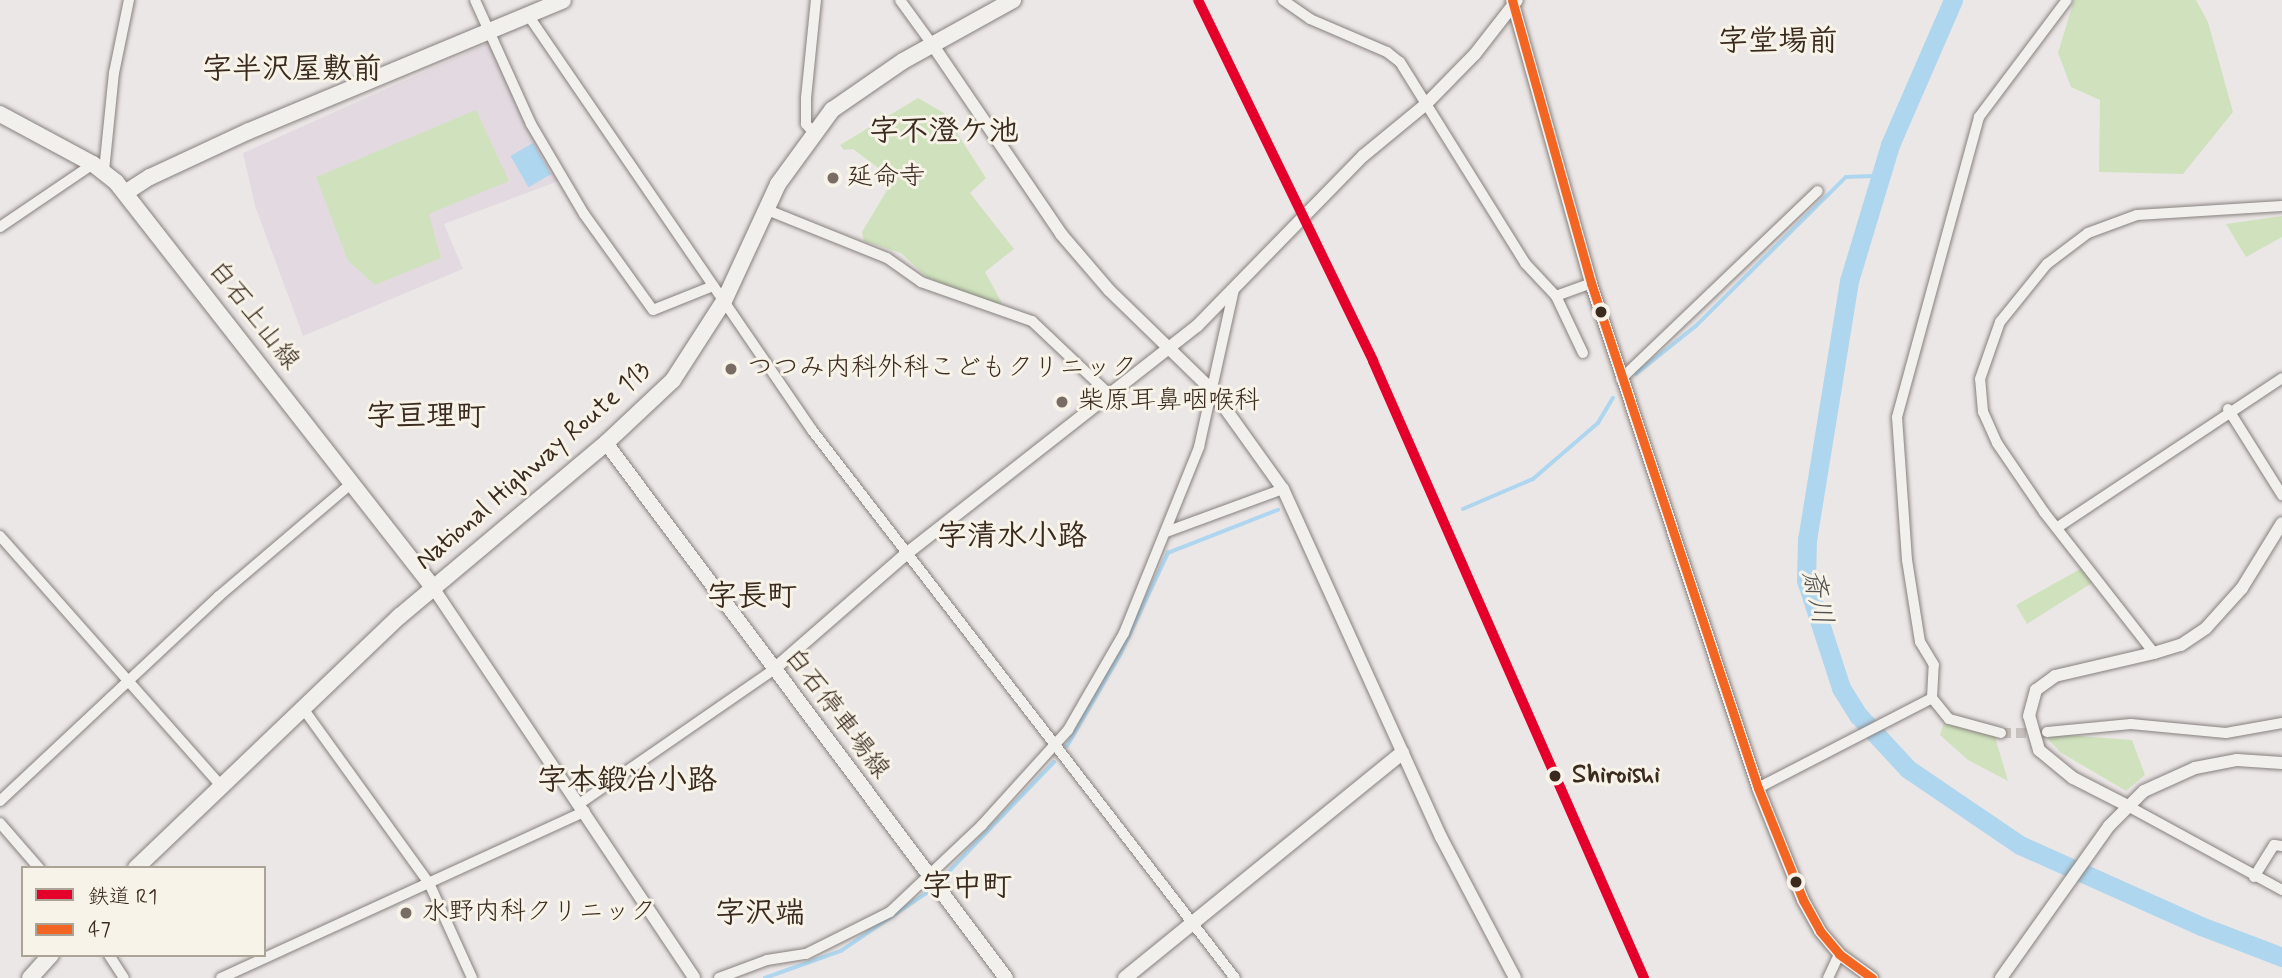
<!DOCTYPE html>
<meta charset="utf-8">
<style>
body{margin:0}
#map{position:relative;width:2282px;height:978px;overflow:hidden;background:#ece7e7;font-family:Mynerve,"Klee One",sans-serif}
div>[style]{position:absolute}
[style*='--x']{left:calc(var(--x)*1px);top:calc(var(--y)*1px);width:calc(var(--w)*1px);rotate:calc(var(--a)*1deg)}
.built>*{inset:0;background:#e3dae1}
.green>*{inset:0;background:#cfe2bd}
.water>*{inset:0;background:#aed6ef;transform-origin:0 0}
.stream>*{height:3.5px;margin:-1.75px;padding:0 1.75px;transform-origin:1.75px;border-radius:1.75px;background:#aed6ef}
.river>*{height:19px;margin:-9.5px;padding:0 9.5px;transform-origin:9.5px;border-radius:9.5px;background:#aed6ef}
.minor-tunnel>*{height:10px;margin-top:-5px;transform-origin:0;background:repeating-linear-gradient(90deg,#c9c1bf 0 10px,transparent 0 15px)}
.roads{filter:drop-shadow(0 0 2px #86807d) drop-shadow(0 0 2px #86807d)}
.minor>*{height:10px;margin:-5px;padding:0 5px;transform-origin:5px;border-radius:5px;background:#f1f0ec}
.tertiary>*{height:12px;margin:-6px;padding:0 6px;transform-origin:6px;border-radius:6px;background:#f1f0ec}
.secondary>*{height:14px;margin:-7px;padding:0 7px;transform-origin:7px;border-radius:7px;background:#f1f0ec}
.primary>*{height:16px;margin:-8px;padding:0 8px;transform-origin:8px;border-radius:8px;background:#f1f0ec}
.trunk>*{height:16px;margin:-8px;padding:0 8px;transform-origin:8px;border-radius:8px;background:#f1f0ec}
.bus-1>*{height:9px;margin:-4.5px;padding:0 4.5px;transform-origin:4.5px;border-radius:4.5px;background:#f26522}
.rail-1>*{height:10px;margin:-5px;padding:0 5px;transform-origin:5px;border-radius:5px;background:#e4002b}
.dots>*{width:19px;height:19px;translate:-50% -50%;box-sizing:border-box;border:4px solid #f7f3e8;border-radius:50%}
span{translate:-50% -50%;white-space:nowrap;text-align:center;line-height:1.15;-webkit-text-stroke:6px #f7f3e8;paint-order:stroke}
.poi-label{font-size:26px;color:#3b2a1e}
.left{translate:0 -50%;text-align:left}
.street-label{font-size:26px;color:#3b2a1e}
.stop-label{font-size:26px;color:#3b2a1e;font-weight:700}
.water-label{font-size:28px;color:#515353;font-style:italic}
.quarter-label{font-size:30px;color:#3b2a1e;font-weight:700}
.legend{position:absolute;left:21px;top:866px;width:245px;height:91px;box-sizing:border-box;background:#f7f3e8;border:2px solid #aca397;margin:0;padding:9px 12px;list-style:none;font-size:21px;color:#3b2a1e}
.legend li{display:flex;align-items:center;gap:14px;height:35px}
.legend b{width:35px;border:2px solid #aca397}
</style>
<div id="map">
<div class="built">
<i style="clip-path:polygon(491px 42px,564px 179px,444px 224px,463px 269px,303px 336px,255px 206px,243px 153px)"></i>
</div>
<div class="green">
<i style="clip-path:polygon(2074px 0,2196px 0,2208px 22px,2233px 112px,2183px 174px,2099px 172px,2100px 100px,2071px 87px,2058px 53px)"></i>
<i style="clip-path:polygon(918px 98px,944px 113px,986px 178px,970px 193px,1014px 249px,985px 272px,1002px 303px,996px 307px,927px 277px,901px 253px,864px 241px,862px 232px,889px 187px,877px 167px,853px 149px,844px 150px,840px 145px)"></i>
<i style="clip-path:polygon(476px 110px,509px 181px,429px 214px,441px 258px,375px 285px,348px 261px,316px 177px)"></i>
<i style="clip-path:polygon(2282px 216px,2282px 237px,2246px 257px,2226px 224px)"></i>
<i style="clip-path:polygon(2082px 568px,2092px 583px,2027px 624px,2016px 605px)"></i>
<i style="clip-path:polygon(1944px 723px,1995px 737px,2008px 781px,1968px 760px,1940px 735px)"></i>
<i style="clip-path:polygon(2052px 734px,2132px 740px,2145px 775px,2126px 791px,2060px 752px,2048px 739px)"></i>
</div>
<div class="water">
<i style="left:533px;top:143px;width:36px;height:26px;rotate:60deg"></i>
</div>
<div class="stream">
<i style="--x:1636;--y:374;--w:77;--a:-38.7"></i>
<i style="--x:1696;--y:326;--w:211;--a:-44.8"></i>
<i style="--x:1846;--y:177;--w:34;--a:-2"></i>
<i style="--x:1463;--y:509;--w:76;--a:-23.2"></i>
<i style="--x:1533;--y:479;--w:86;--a:-40.7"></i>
<i style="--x:1598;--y:423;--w:29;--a:-59"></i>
<i style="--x:1067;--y:746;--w:105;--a:-59.8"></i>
<i style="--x:1120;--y:655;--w:113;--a:-64.8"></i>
<i style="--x:1168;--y:553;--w:118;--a:-21.4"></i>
<i style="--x:939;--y:882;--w:166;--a:-46.2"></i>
<i style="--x:765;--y:978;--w:81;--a:-19.6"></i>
<i style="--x:841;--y:951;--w:112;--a:-34.1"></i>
</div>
<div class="river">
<i style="--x:1953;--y:0;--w:158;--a:113.5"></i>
<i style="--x:1890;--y:145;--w:142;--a:106.8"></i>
<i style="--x:1849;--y:281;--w:261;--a:99.2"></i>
<i style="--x:1807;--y:539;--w:41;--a:91.4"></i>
<i style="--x:1806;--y:580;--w:114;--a:72"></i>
<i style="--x:1841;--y:688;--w:32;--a:58"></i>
<i style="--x:1858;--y:715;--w:74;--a:47.2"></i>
<i style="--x:1908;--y:769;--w:135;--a:34.2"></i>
<i style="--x:2020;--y:845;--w:198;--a:24.1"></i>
<i style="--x:2201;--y:926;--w:87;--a:20.9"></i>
</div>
<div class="minor-tunnel">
<i style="--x:2001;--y:733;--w:38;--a:0"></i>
</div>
<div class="roads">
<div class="minor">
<i style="--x:475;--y:0;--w:136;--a:65.7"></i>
<i style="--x:531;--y:124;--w:104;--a:59.5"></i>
<i style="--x:584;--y:214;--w:118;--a:54.3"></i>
<i style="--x:653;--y:310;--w:65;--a:-21.8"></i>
<i style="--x:900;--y:0;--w:54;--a:54"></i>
<i style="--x:1283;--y:0;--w:33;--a:35"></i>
<i style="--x:1310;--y:19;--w:84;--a:23.2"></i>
<i style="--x:1387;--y:52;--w:16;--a:38"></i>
<i style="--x:1400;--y:62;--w:237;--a:58.1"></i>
<i style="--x:1525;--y:263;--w:45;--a:46.8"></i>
<i style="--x:1556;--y:296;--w:63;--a:64.7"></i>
<i style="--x:528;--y:15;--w:503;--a:55.61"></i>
<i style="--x:812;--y:430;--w:692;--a:52.34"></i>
<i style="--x:813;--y:132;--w:11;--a:-131"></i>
<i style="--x:806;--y:124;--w:26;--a:-90"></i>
<i style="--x:806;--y:98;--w:99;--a:-84.2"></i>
<i style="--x:104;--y:171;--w:99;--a:-84.2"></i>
<i style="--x:114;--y:73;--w:75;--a:-78.4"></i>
<i style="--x:765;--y:209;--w:131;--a:21.9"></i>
<i style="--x:887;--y:258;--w:42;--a:35.2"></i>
<i style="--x:921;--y:282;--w:118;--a:19.4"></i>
<i style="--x:1032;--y:321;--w:103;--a:43.4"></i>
<i style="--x:0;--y:227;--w:112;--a:-34.1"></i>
<i style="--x:1556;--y:296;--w:37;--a:-20"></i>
<i style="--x:1621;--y:379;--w:272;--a:-43.7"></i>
<i style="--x:2228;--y:409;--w:102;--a:57.9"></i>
<i style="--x:2058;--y:527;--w:269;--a:-33.6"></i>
<i style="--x:1166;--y:532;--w:125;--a:-20.2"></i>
<i style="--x:0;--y:536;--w:332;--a:48.5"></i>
<i style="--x:2154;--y:653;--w:179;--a:-128"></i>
<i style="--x:2044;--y:512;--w:83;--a:-124.3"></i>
<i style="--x:1997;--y:443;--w:34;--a:-114"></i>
<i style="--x:1983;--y:412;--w:33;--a:-95"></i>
<i style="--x:1980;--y:379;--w:60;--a:-70.7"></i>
<i style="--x:2000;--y:322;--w:75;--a:-51"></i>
<i style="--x:2047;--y:264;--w:51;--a:-37.1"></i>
<i style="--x:2088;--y:233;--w:52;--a:-20.2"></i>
<i style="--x:2137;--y:215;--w:145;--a:-3.6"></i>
<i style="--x:302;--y:707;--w:217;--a:54.2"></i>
<i style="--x:429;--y:883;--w:104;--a:65.6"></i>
<i style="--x:2047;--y:732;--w:84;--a:-5.4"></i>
<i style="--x:2131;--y:724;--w:95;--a:5.4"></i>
<i style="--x:2226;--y:733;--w:57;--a:-10.1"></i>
<i style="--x:2001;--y:733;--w:54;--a:-164.9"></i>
<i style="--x:1949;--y:719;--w:27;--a:-129"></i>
<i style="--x:1932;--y:698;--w:33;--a:-87"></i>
<i style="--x:1934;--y:665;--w:27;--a:-121"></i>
<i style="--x:1920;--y:642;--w:83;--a:-99"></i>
<i style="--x:1907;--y:560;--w:143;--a:-94"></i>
<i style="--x:1897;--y:417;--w:311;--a:-74.7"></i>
<i style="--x:1979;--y:117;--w:146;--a:-53.1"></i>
<i style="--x:1758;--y:788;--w:196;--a:-27.3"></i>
<i style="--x:0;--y:801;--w:300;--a:-43.1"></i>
<i style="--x:219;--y:596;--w:175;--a:-40.4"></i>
<i style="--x:579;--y:804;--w:236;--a:-34.6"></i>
<i style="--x:2126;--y:805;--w:178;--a:28.6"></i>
<i style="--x:0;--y:823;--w:60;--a:49.1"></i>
<i style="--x:2254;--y:877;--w:38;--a:-58"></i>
<i style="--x:2274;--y:845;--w:8;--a:7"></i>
<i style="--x:109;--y:955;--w:27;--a:57"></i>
<i style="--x:221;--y:978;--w:400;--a:-24.6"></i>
<i style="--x:719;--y:978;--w:51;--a:-20.6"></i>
<i style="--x:767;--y:960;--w:39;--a:-9"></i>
<i style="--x:806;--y:954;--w:94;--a:-26.6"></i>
<i style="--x:890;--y:912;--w:127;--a:-43.4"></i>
<i style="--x:982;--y:825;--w:128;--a:-47.8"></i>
<i style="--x:1068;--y:730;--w:112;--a:-60"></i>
<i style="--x:1124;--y:633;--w:201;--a:-68"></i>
<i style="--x:1199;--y:447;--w:162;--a:-77.5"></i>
<i style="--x:1828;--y:978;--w:26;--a:-65"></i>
</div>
<div class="tertiary">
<i style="--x:1512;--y:0;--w:294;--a:74.4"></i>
<i style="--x:1591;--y:283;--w:532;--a:71.7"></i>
<i style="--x:1758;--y:788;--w:121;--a:68.1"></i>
<i style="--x:1803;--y:900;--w:35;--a:61"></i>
<i style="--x:1820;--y:931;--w:30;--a:50"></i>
<i style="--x:1839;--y:954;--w:41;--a:36"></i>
<i style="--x:932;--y:44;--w:230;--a:55.8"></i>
<i style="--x:1061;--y:234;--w:74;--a:49.4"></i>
<i style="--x:1109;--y:290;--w:144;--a:44.2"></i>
<i style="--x:1212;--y:390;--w:122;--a:54.4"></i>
<i style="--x:1283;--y:489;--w:382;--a:65.6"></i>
<i style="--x:1441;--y:837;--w:159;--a:62.3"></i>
<i style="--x:432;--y:586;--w:471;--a:56.2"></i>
<i style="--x:773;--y:670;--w:176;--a:-41.1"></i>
<i style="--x:906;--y:554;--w:370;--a:-38.1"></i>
<i style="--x:1197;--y:326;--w:238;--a:-45.7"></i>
<i style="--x:1363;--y:156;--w:82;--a:-39.5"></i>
<i style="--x:1426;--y:104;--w:70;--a:-45.6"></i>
<i style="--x:1475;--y:54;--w:68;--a:-52.1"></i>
<i style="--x:2126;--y:805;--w:59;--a:-153"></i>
<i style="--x:2073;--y:778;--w:44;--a:-140.5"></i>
<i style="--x:2039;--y:750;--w:35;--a:-106"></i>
<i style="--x:2029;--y:716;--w:27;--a:-75"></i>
<i style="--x:2036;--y:690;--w:24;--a:-36"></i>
<i style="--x:2055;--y:676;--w:102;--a:-13.1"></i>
<i style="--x:2154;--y:653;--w:28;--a:-17"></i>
<i style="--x:2181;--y:645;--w:30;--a:-34"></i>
<i style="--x:2206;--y:628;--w:54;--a:-48"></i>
<i style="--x:2242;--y:588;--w:76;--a:-58.4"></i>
<i style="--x:2001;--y:978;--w:186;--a:-54.6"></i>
<i style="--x:2109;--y:826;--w:49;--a:-45"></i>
<i style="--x:2144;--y:791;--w:56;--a:-24.3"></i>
<i style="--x:2195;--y:768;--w:43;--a:-10.8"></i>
<i style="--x:2237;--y:760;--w:45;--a:3.8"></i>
</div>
<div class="secondary">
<i style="--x:606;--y:443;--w:668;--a:53.22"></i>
<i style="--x:1125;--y:978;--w:357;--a:-39.1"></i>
</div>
<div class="primary">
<i style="--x:0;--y:114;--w:106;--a:28.3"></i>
<i style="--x:93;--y:164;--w:29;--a:38"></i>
<i style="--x:116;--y:182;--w:513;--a:51.97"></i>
<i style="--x:125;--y:193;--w:30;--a:-33"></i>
<i style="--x:150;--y:177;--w:109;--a:-24.9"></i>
<i style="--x:249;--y:131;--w:340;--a:-22.6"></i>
</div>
<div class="trunk">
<i style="--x:136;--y:868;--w:365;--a:-43.7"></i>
<i style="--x:400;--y:616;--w:269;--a:-40"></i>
<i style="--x:606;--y:443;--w:92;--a:-43.2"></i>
<i style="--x:673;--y:380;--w:94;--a:-57.2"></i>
<i style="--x:724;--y:301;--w:129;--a:-65.2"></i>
<i style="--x:778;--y:184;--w:92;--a:-53.9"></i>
<i style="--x:832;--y:110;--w:86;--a:-34.6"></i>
<i style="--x:903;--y:61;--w:126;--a:-29"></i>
<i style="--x:30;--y:978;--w:31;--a:-48"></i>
</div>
</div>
<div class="bus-1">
<i style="--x:1512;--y:0;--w:294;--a:74.4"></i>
<i style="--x:1591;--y:283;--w:532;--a:71.7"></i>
<i style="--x:1758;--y:788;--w:121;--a:68.1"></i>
<i style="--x:1803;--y:900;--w:35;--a:61"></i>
<i style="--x:1820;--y:931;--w:30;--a:50"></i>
<i style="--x:1839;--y:954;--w:41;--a:36"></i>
</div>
<div class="rail-1">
<i style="--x:1198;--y:0;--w:401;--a:64.1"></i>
<i style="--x:1373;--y:361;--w:674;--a:66.29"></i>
</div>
<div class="dots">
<i style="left:833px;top:178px;background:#796c64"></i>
<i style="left:1601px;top:312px;background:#3b2a1e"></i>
<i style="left:731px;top:369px;background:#796c64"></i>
<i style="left:1062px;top:402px;background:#796c64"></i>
<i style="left:1555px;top:776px;background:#3b2a1e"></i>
<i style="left:1796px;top:882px;background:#3b2a1e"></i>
<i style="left:406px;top:913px;background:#796c64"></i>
</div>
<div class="poi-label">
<span class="left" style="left:847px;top:178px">延命寺</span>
<span class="left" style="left:747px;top:369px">つつみ内科外科こどもクリニック</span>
<span class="left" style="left:1078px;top:402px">柴原耳鼻咽喉科</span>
<span class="left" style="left:422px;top:913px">水野内科クリニック</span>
</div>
<div class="street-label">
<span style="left:253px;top:316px;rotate:52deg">白石上山線</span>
<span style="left:534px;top:467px;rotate:-41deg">National Highway Route 113</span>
<span style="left:836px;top:714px;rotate:53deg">白石停車場線</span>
</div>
<div class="stop-label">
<span class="left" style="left:1572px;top:776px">Shiroishi</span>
</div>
<div class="water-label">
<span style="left:1816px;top:597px;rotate:78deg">斎川</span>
</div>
<div class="quarter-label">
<span style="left:1778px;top:42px">字堂場前</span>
<span style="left:292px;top:70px">字半沢屋敷前</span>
<span style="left:944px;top:132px">字不澄ケ池</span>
<span style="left:426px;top:417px">字亘理町</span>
<span style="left:1012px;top:537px">字清水小路</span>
<span style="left:752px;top:597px">字長町</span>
<span style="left:627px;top:781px">字本鍛冶小路</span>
<span style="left:967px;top:887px">字中町</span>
<span style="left:760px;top:914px">字沢端</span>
</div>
<ul class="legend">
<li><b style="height:9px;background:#e4002b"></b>鉄道 R1</li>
<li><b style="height:9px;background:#f26522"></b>47</li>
</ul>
</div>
